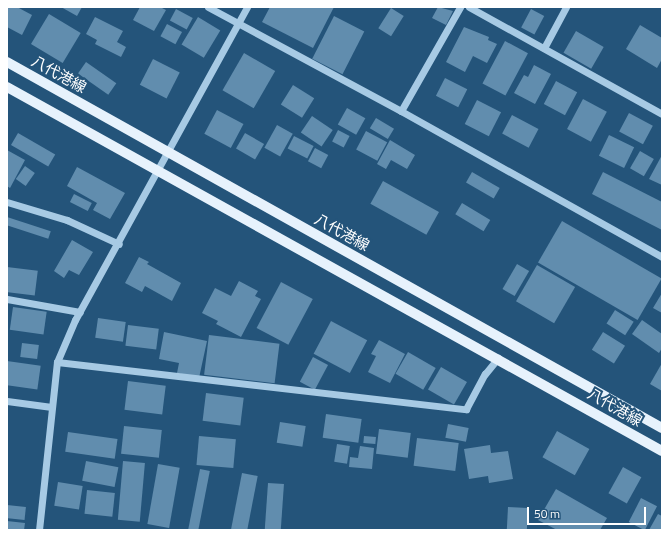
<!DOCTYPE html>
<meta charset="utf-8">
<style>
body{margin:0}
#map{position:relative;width:669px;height:537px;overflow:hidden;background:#24547a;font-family:"Titillium Web","Noto Sans JP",sans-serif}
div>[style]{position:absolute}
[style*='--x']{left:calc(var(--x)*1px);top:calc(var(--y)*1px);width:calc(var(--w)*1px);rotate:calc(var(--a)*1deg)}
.building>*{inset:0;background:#618dae;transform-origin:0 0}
.minor>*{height:7px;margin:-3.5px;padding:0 3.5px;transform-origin:3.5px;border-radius:3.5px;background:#a7cae4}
.major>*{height:10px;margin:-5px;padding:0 5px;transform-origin:5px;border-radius:5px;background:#e7f2fc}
span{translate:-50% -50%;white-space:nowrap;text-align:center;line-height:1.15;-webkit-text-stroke:4px #24547a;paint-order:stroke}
.street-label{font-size:15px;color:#fff}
.frame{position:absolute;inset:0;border:8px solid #fff;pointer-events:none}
.scale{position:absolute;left:527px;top:507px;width:119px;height:18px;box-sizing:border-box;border:2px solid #fff;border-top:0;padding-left:5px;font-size:12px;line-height:14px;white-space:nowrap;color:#fff;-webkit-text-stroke:3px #24547a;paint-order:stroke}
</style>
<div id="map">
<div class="building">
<i style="clip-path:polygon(7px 7px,17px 7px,32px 15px,22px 35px,7px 27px)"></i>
<i style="clip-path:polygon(61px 7px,82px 7px,77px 16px)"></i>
<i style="clip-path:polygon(140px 7px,160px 7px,166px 10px,154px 31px,133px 20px)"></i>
<i style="clip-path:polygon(270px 7px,334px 7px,313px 48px,262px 22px)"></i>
<i style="clip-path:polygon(438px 7px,453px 11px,446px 25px,432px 18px)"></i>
<i style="left:391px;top:8px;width:15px;height:24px;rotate:32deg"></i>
<i style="left:176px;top:9px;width:19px;height:13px;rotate:28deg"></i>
<i style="left:531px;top:9px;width:15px;height:21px;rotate:28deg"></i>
<i style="left:49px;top:14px;width:37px;height:35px;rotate:31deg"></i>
<i style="left:334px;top:16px;width:34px;height:48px;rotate:27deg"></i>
<i style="clip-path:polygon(95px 17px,123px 31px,117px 42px,126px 47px,121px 57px,95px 44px,97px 40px,86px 34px)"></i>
<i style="left:198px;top:17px;width:26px;height:32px;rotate:31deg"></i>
<i style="left:167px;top:24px;width:17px;height:14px;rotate:28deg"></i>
<i style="clip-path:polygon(640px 25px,662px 38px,662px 59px,657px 68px,626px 49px)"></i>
<i style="clip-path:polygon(464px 27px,489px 37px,488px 40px,497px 44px,487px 63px,473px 56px,465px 72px,446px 62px)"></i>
<i style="left:576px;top:31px;width:32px;height:25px;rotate:30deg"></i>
<i style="left:505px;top:41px;width:26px;height:48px;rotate:28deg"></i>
<i style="left:244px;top:53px;width:36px;height:43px;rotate:30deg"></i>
<i style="left:153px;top:59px;width:30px;height:29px;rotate:27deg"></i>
<i style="left:86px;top:62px;width:37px;height:14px;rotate:35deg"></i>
<i style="clip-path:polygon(534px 65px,551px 74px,535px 104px,514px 93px,524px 75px,528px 77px)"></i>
<i style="left:445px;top:78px;width:25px;height:20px;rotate:27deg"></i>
<i style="left:556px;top:81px;width:24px;height:26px;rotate:28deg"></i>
<i style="left:293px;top:85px;width:25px;height:23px;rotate:32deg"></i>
<i style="left:583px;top:99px;width:27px;height:34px;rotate:28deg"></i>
<i style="left:477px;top:100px;width:27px;height:27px;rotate:27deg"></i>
<i style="left:347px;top:108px;width:21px;height:19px;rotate:29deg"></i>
<i style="left:217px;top:110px;width:30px;height:27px;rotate:28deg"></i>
<i style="left:629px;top:113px;width:27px;height:21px;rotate:28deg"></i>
<i style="left:512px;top:115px;width:30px;height:21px;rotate:28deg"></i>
<i style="left:312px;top:116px;width:25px;height:20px;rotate:34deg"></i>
<i style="left:376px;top:118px;width:21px;height:12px;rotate:31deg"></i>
<i style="left:277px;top:125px;width:18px;height:26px;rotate:29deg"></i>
<i style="left:338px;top:130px;width:13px;height:13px;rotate:27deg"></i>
<i style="left:366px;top:131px;width:24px;height:21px;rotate:28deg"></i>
<i style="left:18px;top:133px;width:43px;height:14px;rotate:30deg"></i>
<i style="left:245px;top:133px;width:22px;height:18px;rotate:30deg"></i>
<i style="left:609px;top:135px;width:28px;height:23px;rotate:26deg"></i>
<i style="left:294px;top:136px;width:22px;height:14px;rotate:27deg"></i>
<i style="clip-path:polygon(390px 140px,415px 155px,407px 169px,391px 160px,386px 169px,377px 164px)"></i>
<i style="left:315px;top:148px;width:15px;height:15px;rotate:28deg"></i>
<i style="clip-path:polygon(7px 150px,25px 160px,10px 188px,7px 186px)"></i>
<i style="left:640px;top:151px;width:16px;height:20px;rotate:30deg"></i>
<i style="clip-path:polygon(662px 155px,662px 185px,649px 179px)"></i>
<i style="left:25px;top:166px;width:12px;height:16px;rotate:35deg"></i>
<i style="clip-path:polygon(77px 167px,125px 193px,110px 219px,93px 210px,97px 203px,67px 186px)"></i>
<i style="left:472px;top:172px;width:32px;height:12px;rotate:30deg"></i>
<i style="clip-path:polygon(603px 172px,662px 202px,662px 230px,592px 194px)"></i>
<i style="left:383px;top:181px;width:64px;height:26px;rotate:29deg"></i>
<i style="left:74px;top:194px;width:20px;height:9px;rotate:27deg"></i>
<i style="left:462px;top:203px;width:33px;height:13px;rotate:31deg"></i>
<i style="left:7px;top:217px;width:46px;height:8px;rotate:18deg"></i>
<i style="left:562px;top:221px;width:115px;height:48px;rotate:30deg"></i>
<i style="clip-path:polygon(72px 240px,93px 252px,79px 275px,69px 270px,64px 278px,54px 271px)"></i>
<i style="clip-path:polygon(139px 257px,149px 262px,147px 264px,181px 283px,172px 301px,145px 286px,142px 292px,125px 283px)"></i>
<i style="left:517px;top:264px;width:14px;height:29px;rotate:30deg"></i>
<i style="left:537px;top:265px;width:44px;height:42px;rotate:30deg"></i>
<i style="left:7px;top:267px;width:31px;height:25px;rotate:7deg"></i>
<i style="clip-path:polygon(239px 281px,258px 291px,255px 296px,261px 299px,241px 337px,216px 324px,218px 321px,202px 313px,215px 288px,231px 296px)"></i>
<i style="left:281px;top:282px;width:36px;height:52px;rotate:28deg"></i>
<i style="clip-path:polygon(662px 293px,662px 313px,653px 308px)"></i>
<i style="left:13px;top:307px;width:34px;height:23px;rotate:8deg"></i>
<i style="left:615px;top:310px;width:22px;height:16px;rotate:32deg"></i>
<i style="left:98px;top:318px;width:28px;height:20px;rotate:8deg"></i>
<i style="clip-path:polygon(642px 320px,662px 334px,662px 348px,659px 353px,632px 334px)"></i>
<i style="left:331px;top:321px;width:41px;height:37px;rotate:28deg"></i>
<i style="left:128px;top:325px;width:31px;height:21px;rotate:7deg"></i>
<i style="clip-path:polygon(164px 332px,207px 341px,199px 378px,177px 373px,179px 363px,159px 359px)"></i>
<i style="left:603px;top:332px;width:26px;height:21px;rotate:32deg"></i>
<i style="left:209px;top:335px;width:71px;height:40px;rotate:7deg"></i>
<i style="clip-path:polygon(379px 340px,405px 354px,390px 383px,368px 372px,376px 356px,371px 354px)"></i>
<i style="left:22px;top:343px;width:17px;height:14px;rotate:7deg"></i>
<i style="left:408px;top:352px;width:32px;height:25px;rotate:30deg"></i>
<i style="left:313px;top:357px;width:17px;height:28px;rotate:28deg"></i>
<i style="left:7px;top:361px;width:34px;height:24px;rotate:8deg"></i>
<i style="clip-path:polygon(662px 363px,662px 391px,650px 384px)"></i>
<i style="left:441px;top:367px;width:30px;height:26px;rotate:30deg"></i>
<i style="left:128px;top:381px;width:38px;height:29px;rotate:7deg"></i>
<i style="left:206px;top:393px;width:38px;height:28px;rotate:7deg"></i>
<i style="left:326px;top:414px;width:36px;height:24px;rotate:8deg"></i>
<i style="left:280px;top:422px;width:26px;height:21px;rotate:9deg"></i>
<i style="left:448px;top:424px;width:21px;height:14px;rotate:11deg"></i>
<i style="left:124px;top:426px;width:38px;height:28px;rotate:6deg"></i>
<i style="left:379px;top:429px;width:32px;height:25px;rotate:7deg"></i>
<i style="left:557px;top:431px;width:37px;height:30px;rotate:29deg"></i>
<i style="left:68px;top:432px;width:50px;height:20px;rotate:8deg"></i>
<i style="left:199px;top:436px;width:37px;height:29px;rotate:5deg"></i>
<i style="left:364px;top:436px;width:12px;height:7px;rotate:5deg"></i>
<i style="left:417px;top:438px;width:42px;height:28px;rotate:7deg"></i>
<i style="left:337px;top:444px;width:13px;height:18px;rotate:9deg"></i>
<i style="clip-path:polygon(490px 445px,491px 453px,508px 451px,513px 479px,489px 483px,488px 476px,469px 479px,464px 449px)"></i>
<i style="clip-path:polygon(360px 446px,374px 448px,372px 469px,349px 467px,350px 457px,358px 458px)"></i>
<i style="left:86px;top:461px;width:33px;height:20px;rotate:11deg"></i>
<i style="left:123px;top:461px;width:22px;height:59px;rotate:5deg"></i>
<i style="left:158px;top:464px;width:22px;height:61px;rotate:10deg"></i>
<i style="left:623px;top:467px;width:21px;height:30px;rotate:29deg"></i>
<i style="left:200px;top:469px;width:10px;height:62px;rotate:11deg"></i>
<i style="left:242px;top:473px;width:16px;height:58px;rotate:11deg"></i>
<i style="left:58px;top:482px;width:25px;height:24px;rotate:9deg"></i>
<i style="left:268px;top:483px;width:16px;height:47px;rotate:4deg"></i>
<i style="clip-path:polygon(556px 489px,607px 518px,600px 530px,557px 530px,538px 520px)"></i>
<i style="left:87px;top:490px;width:28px;height:24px;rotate:6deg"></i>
<i style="left:641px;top:498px;width:18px;height:27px;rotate:27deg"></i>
<i style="left:7px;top:505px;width:19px;height:13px;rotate:6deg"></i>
<i style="left:508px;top:507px;width:20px;height:23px;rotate:3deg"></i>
<i style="clip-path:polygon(658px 514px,662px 516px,662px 530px,649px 530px)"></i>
<i style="clip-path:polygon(7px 521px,25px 523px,24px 530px,7px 530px)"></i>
</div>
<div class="minor">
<i style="--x:208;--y:7;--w:219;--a:28.3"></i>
<i style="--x:401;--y:111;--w:299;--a:29.2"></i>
<i style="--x:469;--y:7;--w:221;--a:29"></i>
<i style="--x:544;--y:48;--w:47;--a:-61.8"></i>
<i style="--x:401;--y:111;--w:120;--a:-60.4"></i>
<i style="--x:7;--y:202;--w:63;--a:16.7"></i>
<i style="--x:67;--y:220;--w:57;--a:24.8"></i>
<i style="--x:7;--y:299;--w:74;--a:10.1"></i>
<i style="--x:57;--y:362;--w:412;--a:6.6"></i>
<i style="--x:466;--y:409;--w:40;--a:-62"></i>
<i style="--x:485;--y:374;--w:21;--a:-51"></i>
<i style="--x:7;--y:401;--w:45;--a:7.6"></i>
<i style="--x:39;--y:530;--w:169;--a:-83.9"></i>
<i style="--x:57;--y:362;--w:46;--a:-66.8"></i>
<i style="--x:75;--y:320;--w:357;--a:-61.2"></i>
</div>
<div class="major">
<i style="--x:7;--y:62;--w:750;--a:29.2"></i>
<i style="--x:7;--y:87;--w:749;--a:29.06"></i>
</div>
<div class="street-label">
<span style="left:59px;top:74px;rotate:29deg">八代港線</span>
<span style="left:342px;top:232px;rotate:29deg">八代港線</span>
<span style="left:615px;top:407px;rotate:30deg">八代港線</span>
</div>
<div class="frame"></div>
<div class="scale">50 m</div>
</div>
